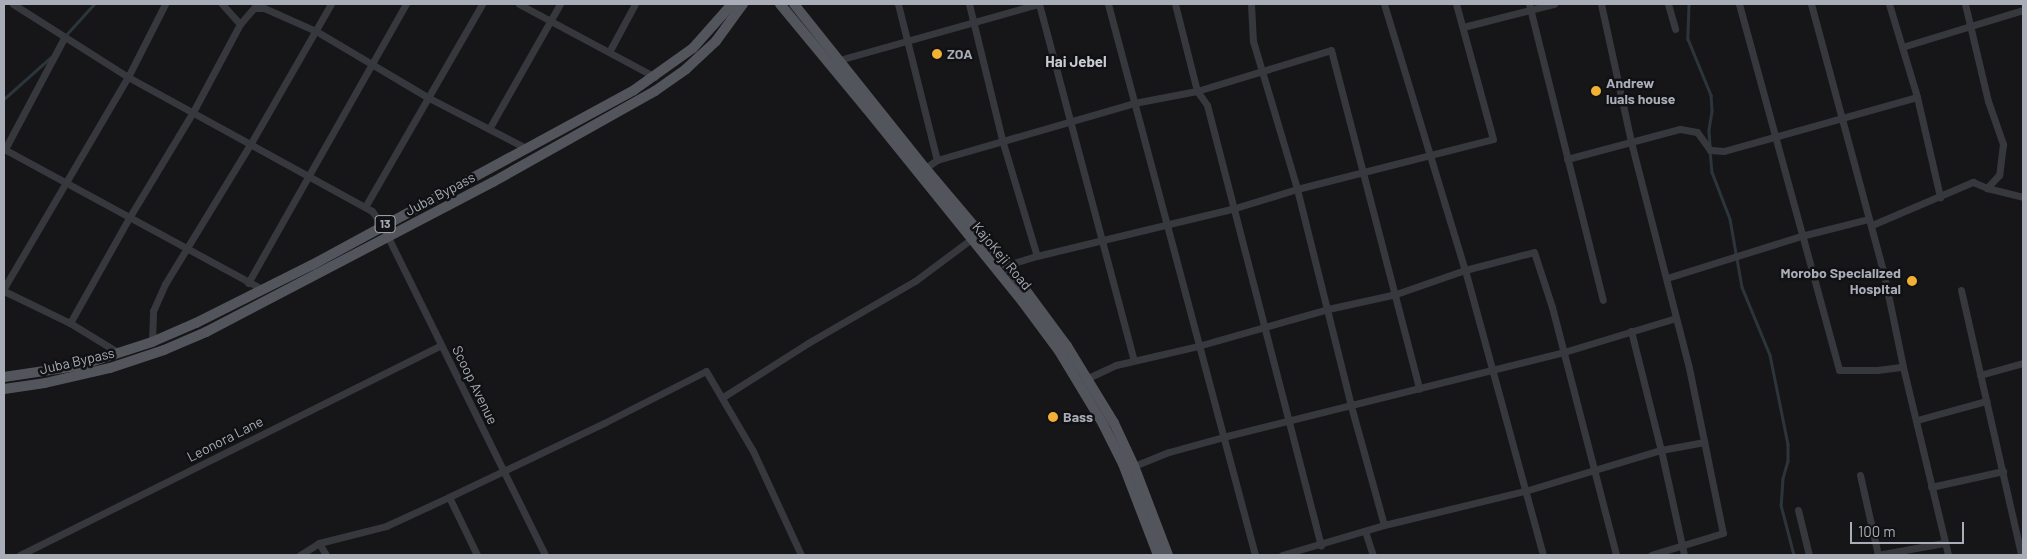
<!DOCTYPE html>
<style>
body{margin:0}
#map{position:relative;width:2027px;height:559px;overflow:hidden;background:#161618;font-family:Barlow,sans-serif}
div>[style]{position:absolute}
[style*='--x']{left:calc(var(--x)*1px);top:calc(var(--y)*1px);width:calc(var(--w)*1px);rotate:calc(var(--a)*1deg)}
.stream>*{height:2.5px;margin:-1.25px;padding:0 1.25px;transform-origin:1.25px;border-radius:1.25px;background:#2c353c}
.minor>*{height:7px;margin:-3.5px;padding:0 3.5px;transform-origin:3.5px;border-radius:3.5px;background:#37383d}
.primary>*{height:10px;margin:-5px;padding:0 5px;transform-origin:5px;border-radius:5px;background:#53555c}
.dots>*{width:14px;height:14px;translate:-50% -50%;box-sizing:border-box;border:2px solid #111113;border-radius:50%}
span{translate:-50% -50%;white-space:nowrap;text-align:center;line-height:1.15;-webkit-text-stroke:5px #111113;paint-order:stroke}
.shield-label span{padding:1px 4px;background:#111113;border:1px solid;border-radius:4px;-webkit-text-stroke-width:0}
.shield-label{font-size:12px;color:#a8adb8;font-weight:700}
.poi-label{font-size:14px;color:#a8adb8;font-weight:700}
.left{translate:0 -50%;text-align:left}
.right{translate:-100% -50%;text-align:right}
.street-label{font-size:14px;color:#a8adb8}
.neighbourhood-label{font-size:15px;color:#c9ccd4;font-weight:700}
.frame{position:absolute;inset:0;border:5px solid #a8adb8;pointer-events:none}
.scale{position:absolute;left:1850px;top:522px;width:114px;height:22px;box-sizing:border-box;border:2px solid #a8adb8;border-top:0;padding-left:6px;font-size:15px;line-height:18px;white-space:nowrap;color:#a8adb8;-webkit-text-stroke:4px #111113;paint-order:stroke}
</style>
<div id="map">
<div class="stream">
<i style="--x:1689;--y:4;--w:35;--a:92"></i>
<i style="--x:1688;--y:39;--w:61;--a:67.7"></i>
<i style="--x:1711;--y:95;--w:16;--a:86"></i>
<i style="--x:1712;--y:111;--w:20;--a:99"></i>
<i style="--x:1709;--y:131;--w:14;--a:86"></i>
<i style="--x:65;--y:36;--w:43;--a:-47.8"></i>
<i style="--x:4;--y:99;--w:63;--a:-41.8"></i>
<i style="--x:1710;--y:150;--w:22;--a:85"></i>
<i style="--x:1712;--y:172;--w:50;--a:69"></i>
<i style="--x:1730;--y:219;--w:69;--a:80"></i>
<i style="--x:1742;--y:287;--w:74;--a:67.6"></i>
<i style="--x:1770;--y:355;--w:91;--a:78.6"></i>
<i style="--x:1788;--y:444;--w:17;--a:90"></i>
<i style="--x:1788;--y:461;--w:19;--a:106"></i>
<i style="--x:1783;--y:479;--w:26;--a:94"></i>
<i style="--x:1781;--y:505;--w:52;--a:75.4"></i>
</div>
<div class="minor">
<i style="--x:13;--y:4;--w:136;--a:32.4"></i>
<i style="--x:128;--y:77;--w:278;--a:28.8"></i>
<i style="--x:372;--y:211;--w:17;--a:54"></i>
<i style="--x:382;--y:225;--w:368;--a:63.7"></i>
<i style="--x:222;--y:4;--w:27;--a:48"></i>
<i style="--x:519;--y:4;--w:154;--a:28.2"></i>
<i style="--x:898;--y:4;--w:161;--a:76"></i>
<i style="--x:937;--y:160;--w:14;--a:146"></i>
<i style="--x:969;--y:4;--w:143;--a:76.3"></i>
<i style="--x:1003;--y:143;--w:118;--a:73.3"></i>
<i style="--x:1039;--y:4;--w:368;--a:75.1"></i>
<i style="--x:1108;--y:4;--w:570;--a:75.06"></i>
<i style="--x:1175;--y:4;--w:90;--a:75.8"></i>
<i style="--x:1197;--y:91;--w:17;--a:54"></i>
<i style="--x:1207;--y:105;--w:455;--a:75.5"></i>
<i style="--x:1251;--y:4;--w:37;--a:87"></i>
<i style="--x:1253;--y:41;--w:154;--a:73.4"></i>
<i style="--x:1297;--y:189;--w:224;--a:76"></i>
<i style="--x:1351;--y:406;--w:123;--a:74.5"></i>
<i style="--x:1384;--y:4;--w:278;--a:73.1"></i>
<i style="--x:1465;--y:270;--w:295;--a:74.7"></i>
<i style="--x:1529;--y:4;--w:305;--a:76"></i>
<i style="--x:1601;--y:4;--w:141;--a:77.7"></i>
<i style="--x:1631;--y:142;--w:233;--a:75.6"></i>
<i style="--x:1689;--y:368;--w:168;--a:78.4"></i>
<i style="--x:1723;--y:533;--w:75;--a:163"></i>
<i style="--x:1668;--y:4;--w:26;--a:74"></i>
<i style="--x:1739;--y:4;--w:379;--a:74.7"></i>
<i style="--x:1839;--y:370;--w:38;--a:0"></i>
<i style="--x:1877;--y:370;--w:26;--a:-7"></i>
<i style="--x:1811;--y:4;--w:276;--a:74.9"></i>
<i style="--x:1883;--y:270;--w:99;--a:78.3"></i>
<i style="--x:1903;--y:367;--w:193;--a:76.5"></i>
<i style="--x:1889;--y:4;--w:97;--a:73.2"></i>
<i style="--x:1917;--y:97;--w:103;--a:77"></i>
<i style="--x:1965;--y:4;--w:100;--a:76.7"></i>
<i style="--x:1988;--y:101;--w:46;--a:70.8"></i>
<i style="--x:2003;--y:144;--w:31;--a:97"></i>
<i style="--x:1999;--y:175;--w:18;--a:133"></i>
<i style="--x:1463;--y:27;--w:94;--a:-14.2"></i>
<i style="--x:1902;--y:47;--w:127;--a:-17"></i>
<i style="--x:609;--y:52;--w:55;--a:-61.6"></i>
<i style="--x:839;--y:60;--w:207;--a:-15.7"></i>
<i style="--x:489;--y:129;--w:144;--a:-60.4"></i>
<i style="--x:4;--y:149;--w:294;--a:28.5"></i>
<i style="--x:5;--y:149;--w:126;--a:-62"></i>
<i style="--x:1567;--y:159;--w:117;--a:-14.9"></i>
<i style="--x:1680;--y:129;--w:17;--a:10"></i>
<i style="--x:1697;--y:132;--w:22;--a:54"></i>
<i style="--x:1710;--y:150;--w:14;--a:4"></i>
<i style="--x:1724;--y:151;--w:200;--a:-15.6"></i>
<i style="--x:937;--y:160;--w:205;--a:-16.1"></i>
<i style="--x:1134;--y:103;--w:64;--a:-10.8"></i>
<i style="--x:1197;--y:91;--w:140;--a:-17"></i>
<i style="--x:1331;--y:50;--w:350;--a:75.4"></i>
<i style="--x:365;--y:207;--w:234;--a:-60"></i>
<i style="--x:1872;--y:225;--w:110;--a:-23.1"></i>
<i style="--x:1973;--y:182;--w:15;--a:23"></i>
<i style="--x:1987;--y:188;--w:37;--a:14"></i>
<i style="--x:1007;--y:265;--w:31;--a:-17"></i>
<i style="--x:1037;--y:256;--w:201;--a:-13.6"></i>
<i style="--x:1232;--y:209;--w:68;--a:-17.1"></i>
<i style="--x:1297;--y:189;--w:202;--a:-14.3"></i>
<i style="--x:1493;--y:139;--w:140;--a:-105.3"></i>
<i style="--x:1667;--y:278;--w:140;--a:-17.4"></i>
<i style="--x:1801;--y:236;--w:69;--a:-14.2"></i>
<i style="--x:248;--y:283;--w:321;--a:-60.5"></i>
<i style="--x:4;--y:288;--w:245;--a:-59.6"></i>
<i style="--x:128;--y:77;--w:82;--a:-63.1"></i>
<i style="--x:1961;--y:290;--w:272;--a:77.2"></i>
<i style="--x:4;--y:291;--w:73;--a:25.9"></i>
<i style="--x:70;--y:323;--w:57;--a:31.5"></i>
<i style="--x:70;--y:323;--w:120;--a:-60.7"></i>
<i style="--x:129;--y:218;--w:124;--a:-58.9"></i>
<i style="--x:193;--y:112;--w:100;--a:-61.9"></i>
<i style="--x:240;--y:24;--w:21;--a:-49"></i>
<i style="--x:254;--y:8;--w:10;--a:0"></i>
<i style="--x:264;--y:8;--w:57;--a:23.9"></i>
<i style="--x:316;--y:31;--w:131;--a:30.7"></i>
<i style="--x:429;--y:98;--w:111;--a:27.3"></i>
<i style="--x:1631;--y:331;--w:123;--a:75.9"></i>
<i style="--x:1661;--y:450;--w:107;--a:77.6"></i>
<i style="--x:152;--y:342;--w:31;--a:-88"></i>
<i style="--x:153;--y:311;--w:30;--a:-66"></i>
<i style="--x:165;--y:284;--w:165;--a:-58.6"></i>
<i style="--x:251;--y:143;--w:160;--a:-60.1"></i>
<i style="--x:1980;--y:375;--w:45;--a:-15.6"></i>
<i style="--x:1088;--y:378;--w:31;--a:-25"></i>
<i style="--x:1116;--y:365;--w:84;--a:-13"></i>
<i style="--x:1198;--y:346;--w:135;--a:-15.9"></i>
<i style="--x:1328;--y:309;--w:70;--a:-12.4"></i>
<i style="--x:1396;--y:294;--w:73;--a:-19.2"></i>
<i style="--x:1465;--y:270;--w:71;--a:-14.6"></i>
<i style="--x:1534;--y:252;--w:58;--a:71.9"></i>
<i style="--x:1552;--y:307;--w:256;--a:75.5"></i>
<i style="--x:723;--y:397;--w:101;--a:-32.4"></i>
<i style="--x:808;--y:343;--w:124;--a:-30.1"></i>
<i style="--x:915;--y:281;--w:69;--a:-36.7"></i>
<i style="--x:1917;--y:420;--w:72;--a:-15.4"></i>
<i style="--x:1134;--y:466;--w:38;--a:-22"></i>
<i style="--x:1169;--y:452;--w:56;--a:-15.5"></i>
<i style="--x:1223;--y:437;--w:351;--a:-14"></i>
<i style="--x:1564;--y:352;--w:117;--a:-16.9"></i>
<i style="--x:1860;--y:475;--w:82;--a:77.3"></i>
<i style="--x:1931;--y:487;--w:74;--a:-12.5"></i>
<i style="--x:449;--y:497;--w:64;--a:64.2"></i>
<i style="--x:1798;--y:510;--w:46;--a:76.3"></i>
<i style="--x:1365;--y:531;--w:25;--a:72"></i>
<i style="--x:319;--y:543;--w:14;--a:60"></i>
<i style="--x:20;--y:555;--w:470;--a:-26.5"></i>
<i style="--x:300;--y:555;--w:22;--a:-32"></i>
<i style="--x:319;--y:543;--w:69;--a:-14.2"></i>
<i style="--x:386;--y:526;--w:69;--a:-24.7"></i>
<i style="--x:449;--y:497;--w:172;--a:-25.5"></i>
<i style="--x:604;--y:423;--w:114;--a:-27"></i>
<i style="--x:706;--y:371;--w:93;--a:59.6"></i>
<i style="--x:753;--y:451;--w:115;--a:65.2"></i>
<i style="--x:1282;--y:555;--w:106;--a:-16.4"></i>
<i style="--x:1384;--y:525;--w:145;--a:-13.6"></i>
<i style="--x:1525;--y:491;--w:142;--a:-16.8"></i>
<i style="--x:1661;--y:450;--w:44;--a:-10.5"></i>
<i style="--x:1877;--y:555;--w:68;--a:-10.2"></i>
</div>
<div class="primary">
<i style="--x:780;--y:4;--w:136;--a:50.4"></i>
<i style="--x:867;--y:109;--w:247;--a:51.1"></i>
<i style="--x:1022;--y:301;--w:62;--a:53.5"></i>
<i style="--x:1059;--y:351;--w:85;--a:58.9"></i>
<i style="--x:1103;--y:424;--w:45;--a:63.4"></i>
<i style="--x:1123;--y:464;--w:97;--a:69"></i>
<i style="--x:794;--y:4;--w:210;--a:51.4"></i>
<i style="--x:925;--y:168;--w:127;--a:49.8"></i>
<i style="--x:1007;--y:265;--w:101;--a:53.5"></i>
<i style="--x:1067;--y:346;--w:90;--a:58.6"></i>
<i style="--x:1114;--y:423;--w:47;--a:65.1"></i>
<i style="--x:1134;--y:466;--w:95;--a:69.1"></i>
<i style="--x:4;--y:377;--w:75;--a:-8.5"></i>
<i style="--x:78;--y:366;--w:78;--a:-18"></i>
<i style="--x:152;--y:342;--w:48;--a:-23.4"></i>
<i style="--x:196;--y:323;--w:130;--a:-26.6"></i>
<i style="--x:312;--y:265;--w:366;--a:-28.5"></i>
<i style="--x:634;--y:90;--w:72;--a:-35.4"></i>
<i style="--x:693;--y:48;--w:59;--a:-48.4"></i>
<i style="--x:4;--y:389;--w:41;--a:-8.3"></i>
<i style="--x:45;--y:383;--w:67;--a:-13"></i>
<i style="--x:110;--y:368;--w:57;--a:-18.4"></i>
<i style="--x:164;--y:350;--w:46;--a:-23.2"></i>
<i style="--x:206;--y:332;--w:324;--a:-27.6"></i>
<i style="--x:493;--y:182;--w:186;--a:-29.3"></i>
<i style="--x:655;--y:91;--w:38;--a:-35"></i>
<i style="--x:686;--y:69;--w:41;--a:-43"></i>
<i style="--x:716;--y:41;--w:46;--a:-53.9"></i>
</div>
<div class="dots">
<i style="left:937px;top:54px;background:#f2b134"></i>
<i style="left:1596px;top:91px;background:#f2b134"></i>
<i style="left:1912px;top:281px;background:#f2b134"></i>
<i style="left:1053px;top:417px;background:#f2b134"></i>
</div>
<div class="shield-label">
<span style="left:385px;top:224px">13</span>
</div>
<div class="poi-label">
<span class="left" style="left:947px;top:54px">ZOA</span>
<span class="left" style="left:1606px;top:91px">Andrew<br>luals house</span>
<span class="right" style="left:1901px;top:281px">Morobo Specialized<br>Hospital</span>
<span class="left" style="left:1063px;top:417px">Bass</span>
</div>
<div class="street-label">
<span style="left:440px;top:194px;rotate:-28deg">Juba Bypass</span>
<span style="left:1002px;top:256px;rotate:50deg">KajoKeji Road</span>
<span style="left:77px;top:361px;rotate:-13deg">Juba Bypass</span>
<span style="left:475px;top:385px;rotate:64deg">Scoop Avenue</span>
<span style="left:225px;top:439px;rotate:-27deg">Leonora Lane</span>
</div>
<div class="neighbourhood-label">
<span style="left:1076px;top:62px">Hai Jebel</span>
</div>
<div class="frame"></div>
<div class="scale">100 m</div>
</div>
